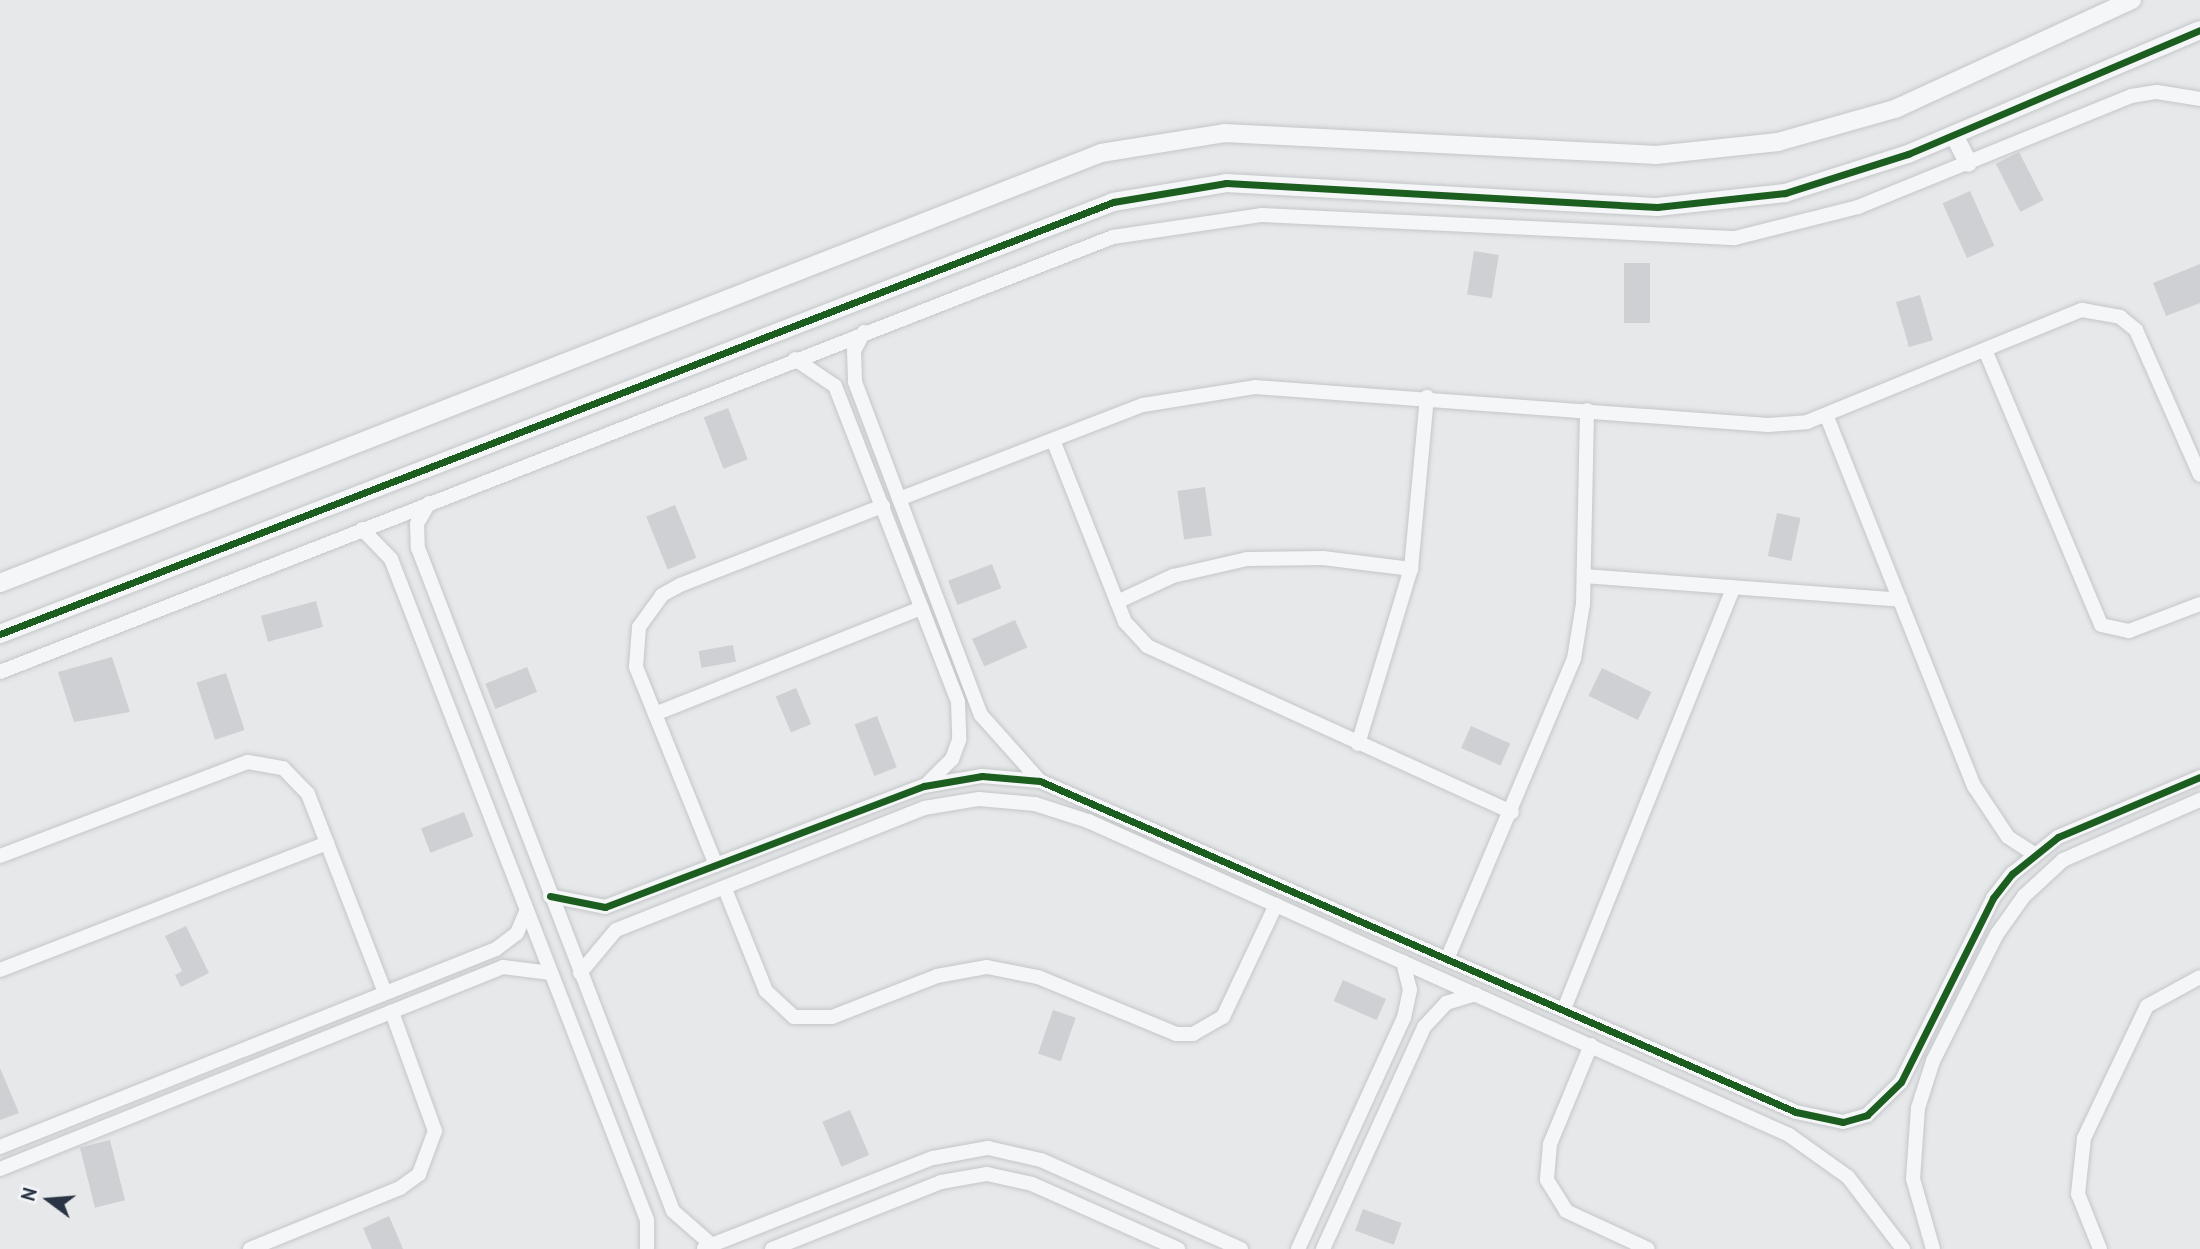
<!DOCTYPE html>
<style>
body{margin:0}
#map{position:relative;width:2200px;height:1249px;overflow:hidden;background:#e6e8ea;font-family:"PT Sans",sans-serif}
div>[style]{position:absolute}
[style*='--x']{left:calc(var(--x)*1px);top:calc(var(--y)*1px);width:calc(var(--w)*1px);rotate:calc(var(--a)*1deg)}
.building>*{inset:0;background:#ced0d3;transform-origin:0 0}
.roads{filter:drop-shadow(0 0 2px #c4c6c8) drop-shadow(0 0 2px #c4c6c8)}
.minor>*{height:14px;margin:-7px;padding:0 7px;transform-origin:7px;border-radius:7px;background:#f5f6f7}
.tertiary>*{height:18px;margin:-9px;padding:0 9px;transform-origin:9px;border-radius:9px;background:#f5f6f7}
.cycleway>*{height:7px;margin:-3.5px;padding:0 3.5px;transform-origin:3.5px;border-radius:3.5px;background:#1b5e20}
span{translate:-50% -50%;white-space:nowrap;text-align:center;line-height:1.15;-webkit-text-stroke:7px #f4f6f9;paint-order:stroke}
.north{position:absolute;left:14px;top:1165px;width:70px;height:70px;-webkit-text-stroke:5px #f4f6f9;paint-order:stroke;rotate:286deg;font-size:19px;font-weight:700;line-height:28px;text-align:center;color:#2b3445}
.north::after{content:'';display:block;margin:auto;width:24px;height:32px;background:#2b3445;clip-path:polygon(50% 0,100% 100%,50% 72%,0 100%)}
</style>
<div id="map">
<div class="building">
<i style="left:2019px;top:152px;width:54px;height:26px;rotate:63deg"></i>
<i style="left:1970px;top:191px;width:60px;height:30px;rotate:66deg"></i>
<i style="left:1474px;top:251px;width:25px;height:44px;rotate:9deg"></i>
<i style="left:1624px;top:263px;width:26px;height:60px"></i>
<i style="clip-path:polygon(2200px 264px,2200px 303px,2166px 316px,2153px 283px)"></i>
<i style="left:1920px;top:295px;width:47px;height:25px;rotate:74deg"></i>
<i style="left:728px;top:408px;width:55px;height:26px;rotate:69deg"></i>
<i style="left:1205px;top:487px;width:49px;height:28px;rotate:82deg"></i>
<i style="left:675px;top:505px;width:57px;height:31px;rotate:68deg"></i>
<i style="left:1777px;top:513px;width:24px;height:44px;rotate:12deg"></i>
<i style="left:992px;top:564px;width:26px;height:47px;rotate:69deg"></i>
<i style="left:316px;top:601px;width:27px;height:57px;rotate:75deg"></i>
<i style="left:1015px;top:620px;width:30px;height:47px;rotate:66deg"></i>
<i style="left:733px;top:645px;width:17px;height:35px;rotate:80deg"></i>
<i style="clip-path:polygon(112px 657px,130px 712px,74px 722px,58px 672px)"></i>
<i style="left:527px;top:667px;width:27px;height:45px;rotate:68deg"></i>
<i style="left:1602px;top:668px;width:55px;height:31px;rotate:26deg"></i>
<i style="left:226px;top:673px;width:60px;height:31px;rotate:72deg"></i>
<i style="left:796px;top:688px;width:39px;height:22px;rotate:67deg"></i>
<i style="left:877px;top:716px;width:55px;height:24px;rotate:69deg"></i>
<i style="left:1471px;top:726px;width:43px;height:24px;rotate:24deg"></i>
<i style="left:464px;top:812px;width:26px;height:46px;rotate:69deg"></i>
<i style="clip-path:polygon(186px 926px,209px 973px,181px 987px,175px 975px,182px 971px,165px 936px)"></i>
<i style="left:1343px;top:980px;width:47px;height:23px;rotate:24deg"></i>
<i style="left:1053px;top:1010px;width:24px;height:46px;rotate:19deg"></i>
<i style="clip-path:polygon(0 1068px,19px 1113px,0 1120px)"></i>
<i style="left:850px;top:1110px;width:49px;height:30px;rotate:67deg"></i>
<i style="left:110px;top:1140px;width:62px;height:31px;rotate:76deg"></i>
<i style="left:1363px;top:1209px;width:41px;height:23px;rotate:20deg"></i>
<i style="clip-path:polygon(389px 1216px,403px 1249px,372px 1249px,363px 1228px)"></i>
</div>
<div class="roads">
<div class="minor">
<i style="--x:864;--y:332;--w:21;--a:118"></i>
<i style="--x:854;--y:351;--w:31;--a:88"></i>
<i style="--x:855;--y:382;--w:356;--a:69.3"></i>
<i style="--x:981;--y:715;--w:87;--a:48.3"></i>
<i style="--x:1985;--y:350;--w:298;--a:67.1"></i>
<i style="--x:2101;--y:625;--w:29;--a:12"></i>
<i style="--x:2129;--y:631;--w:76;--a:-20.8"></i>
<i style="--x:795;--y:359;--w:48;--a:34"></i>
<i style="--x:835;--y:386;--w:339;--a:68.7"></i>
<i style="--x:958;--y:702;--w:38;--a:88"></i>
<i style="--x:959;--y:740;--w:20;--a:110"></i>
<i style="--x:952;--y:759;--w:34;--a:135"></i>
<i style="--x:1827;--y:417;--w:397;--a:68.3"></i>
<i style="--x:1974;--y:786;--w:61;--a:56.3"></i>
<i style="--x:2008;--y:837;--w:31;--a:33"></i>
<i style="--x:1053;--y:440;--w:196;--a:68.4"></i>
<i style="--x:1125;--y:622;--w:33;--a:47"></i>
<i style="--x:1147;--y:646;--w:401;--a:24.5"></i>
<i style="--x:899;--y:499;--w:261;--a:-21.1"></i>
<i style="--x:1143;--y:405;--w:113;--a:-9.1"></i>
<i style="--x:1255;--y:387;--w:514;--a:4.24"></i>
<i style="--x:1768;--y:425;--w:39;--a:-4"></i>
<i style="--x:1807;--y:422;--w:297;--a:-22.2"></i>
<i style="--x:2082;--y:310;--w:39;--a:10"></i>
<i style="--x:2120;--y:317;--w:21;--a:39"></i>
<i style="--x:2136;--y:330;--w:158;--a:66.2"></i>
<i style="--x:429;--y:503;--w:24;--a:120"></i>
<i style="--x:417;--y:524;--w:24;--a:88"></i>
<i style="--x:418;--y:548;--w:710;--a:68.96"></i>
<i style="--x:673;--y:1211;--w:52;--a:41.1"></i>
<i style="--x:362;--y:529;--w:42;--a:46"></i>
<i style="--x:391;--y:559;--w:709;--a:68.83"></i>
<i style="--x:647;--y:1220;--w:29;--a:90"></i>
<i style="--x:1584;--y:576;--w:317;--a:4.3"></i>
<i style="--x:1117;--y:602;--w:62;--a:-24.9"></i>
<i style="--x:1173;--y:576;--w:76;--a:-12.9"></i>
<i style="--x:1247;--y:559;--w:76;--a:-0.8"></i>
<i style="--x:1323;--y:558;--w:89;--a:7.1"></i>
<i style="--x:0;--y:672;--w:1195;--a:-21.35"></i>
<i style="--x:1113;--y:237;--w:151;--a:-8.4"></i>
<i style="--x:1262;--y:215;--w:474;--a:2.8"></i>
<i style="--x:1735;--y:238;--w:127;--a:-14.1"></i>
<i style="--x:1858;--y:207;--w:295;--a:-22.1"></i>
<i style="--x:2131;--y:96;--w:26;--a:-9"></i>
<i style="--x:2157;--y:92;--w:44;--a:9.2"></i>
<i style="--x:655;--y:714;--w:287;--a:-21.7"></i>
<i style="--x:1358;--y:744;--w:183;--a:-73.2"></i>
<i style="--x:1411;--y:569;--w:173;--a:-84.7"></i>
<i style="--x:0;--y:856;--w:265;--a:-20.8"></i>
<i style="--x:248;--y:762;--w:36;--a:10"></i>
<i style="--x:283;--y:768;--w:36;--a:46"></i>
<i style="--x:308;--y:794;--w:213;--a:68.8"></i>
<i style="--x:716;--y:865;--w:214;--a:-112"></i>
<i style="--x:636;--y:667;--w:40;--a:-85.7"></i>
<i style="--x:639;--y:627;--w:39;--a:-54"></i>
<i style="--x:662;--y:595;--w:21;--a:-29"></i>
<i style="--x:680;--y:585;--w:218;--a:-21.3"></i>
<i style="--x:725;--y:889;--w:110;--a:68.1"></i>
<i style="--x:766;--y:991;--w:38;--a:43"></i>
<i style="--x:794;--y:1017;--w:38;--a:0"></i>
<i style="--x:832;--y:1017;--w:113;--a:-21.3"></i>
<i style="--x:937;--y:976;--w:51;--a:-10.2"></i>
<i style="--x:987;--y:967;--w:52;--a:11.1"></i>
<i style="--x:1038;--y:977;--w:149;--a:22.4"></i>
<i style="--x:1176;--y:1034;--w:17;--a:0"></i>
<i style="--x:1193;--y:1034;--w:34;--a:-30"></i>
<i style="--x:1223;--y:1017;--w:124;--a:-64.7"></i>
<i style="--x:550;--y:896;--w:56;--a:11.3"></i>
<i style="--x:605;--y:907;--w:341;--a:-20.8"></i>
<i style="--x:924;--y:786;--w:59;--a:-9.8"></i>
<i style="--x:982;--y:776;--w:58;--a:4.9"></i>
<i style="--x:1040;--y:781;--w:825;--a:23.65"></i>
<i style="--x:1796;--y:1112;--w:48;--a:12"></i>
<i style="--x:1843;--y:1122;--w:25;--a:-16"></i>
<i style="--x:1867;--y:1115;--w:47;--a:-44.1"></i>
<i style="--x:1901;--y:1082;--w:206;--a:-63.4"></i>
<i style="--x:1993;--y:898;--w:31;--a:-52"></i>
<i style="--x:2012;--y:874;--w:59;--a:-38.8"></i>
<i style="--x:2058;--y:837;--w:154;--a:-22.9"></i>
<i style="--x:1448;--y:957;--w:324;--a:-67.1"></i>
<i style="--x:1574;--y:659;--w:56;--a:-80.7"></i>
<i style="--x:1583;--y:604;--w:194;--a:-88.8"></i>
<i style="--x:0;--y:970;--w:351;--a:-21.2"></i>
<i style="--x:580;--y:973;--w:56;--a:-50.1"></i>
<i style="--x:616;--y:930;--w:331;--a:-21.6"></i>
<i style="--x:924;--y:808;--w:56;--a:-9.3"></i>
<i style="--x:979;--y:799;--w:56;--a:5.1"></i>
<i style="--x:1035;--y:804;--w:56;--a:17.8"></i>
<i style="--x:1088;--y:821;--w:768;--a:24.13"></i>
<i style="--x:1789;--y:1135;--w:72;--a:35.4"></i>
<i style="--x:1848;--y:1177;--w:91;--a:52.6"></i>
<i style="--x:1564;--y:1009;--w:454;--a:-68.1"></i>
<i style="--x:1591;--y:1045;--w:107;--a:112.5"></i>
<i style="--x:1550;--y:1144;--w:36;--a:95"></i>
<i style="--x:1547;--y:1180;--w:36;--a:58"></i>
<i style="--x:1566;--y:1211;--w:90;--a:24.9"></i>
<i style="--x:0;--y:1147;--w:534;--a:-21.76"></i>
<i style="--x:496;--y:949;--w:26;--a:-37"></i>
<i style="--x:517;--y:933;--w:25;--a:-67"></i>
<i style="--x:0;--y:1169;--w:542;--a:-21.88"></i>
<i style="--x:503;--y:967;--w:48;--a:7.1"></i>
<i style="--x:704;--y:1248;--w:246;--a:-21.5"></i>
<i style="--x:933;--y:1158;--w:56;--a:-10.3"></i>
<i style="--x:988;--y:1148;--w:54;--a:12.8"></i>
<i style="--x:1041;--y:1160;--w:219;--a:24"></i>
<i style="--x:250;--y:1249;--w:162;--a:-22.1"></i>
<i style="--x:400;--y:1188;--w:24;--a:-36"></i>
<i style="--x:419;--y:1174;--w:46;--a:-69.6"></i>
<i style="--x:435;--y:1131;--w:127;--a:-109.9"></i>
<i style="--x:772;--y:1249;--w:182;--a:-21.6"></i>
<i style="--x:941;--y:1182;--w:47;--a:-9.9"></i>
<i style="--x:987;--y:1174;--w:46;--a:12.5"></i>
<i style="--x:1032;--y:1184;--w:160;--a:24"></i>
<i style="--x:1298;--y:1249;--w:254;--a:-65.4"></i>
<i style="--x:1404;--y:1018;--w:29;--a:-78"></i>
<i style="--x:1410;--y:990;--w:29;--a:-104"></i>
<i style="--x:1323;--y:1249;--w:244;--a:-65.5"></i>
<i style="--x:1424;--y:1027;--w:33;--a:-47"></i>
<i style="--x:1446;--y:1003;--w:31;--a:-17"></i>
<i style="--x:1933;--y:1249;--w:73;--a:-105.9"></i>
<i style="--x:1913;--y:1179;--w:71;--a:-86"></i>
<i style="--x:1918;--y:1108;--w:49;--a:-72.3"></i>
<i style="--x:1933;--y:1061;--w:142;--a:-63.3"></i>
<i style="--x:1997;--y:934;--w:47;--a:-54.6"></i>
<i style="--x:2024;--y:896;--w:53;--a:-42.7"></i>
<i style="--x:2063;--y:860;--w:150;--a:-23.7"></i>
<i style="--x:2100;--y:1249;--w:59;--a:-111.8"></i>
<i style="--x:2078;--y:1194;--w:56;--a:-83.9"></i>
<i style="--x:2084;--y:1138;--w:146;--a:-64.5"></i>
<i style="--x:2147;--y:1006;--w:60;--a:-28.7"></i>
</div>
<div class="tertiary">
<i style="--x:1954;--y:135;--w:31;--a:63"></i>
<i style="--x:0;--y:583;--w:1182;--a:-21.33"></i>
<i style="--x:1101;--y:153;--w:125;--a:-9.2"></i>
<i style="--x:1224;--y:133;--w:433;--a:2.9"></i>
<i style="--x:1656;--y:155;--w:123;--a:-6.1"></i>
<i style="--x:1778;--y:142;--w:122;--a:-15.8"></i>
<i style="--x:1895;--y:109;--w:261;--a:-24.7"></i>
<i style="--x:0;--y:634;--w:1194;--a:-21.21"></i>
<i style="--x:1113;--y:202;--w:115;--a:-9.5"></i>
<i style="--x:1226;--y:183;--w:432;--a:3.2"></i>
<i style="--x:1657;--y:207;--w:129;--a:-6.2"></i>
<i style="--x:1785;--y:193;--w:129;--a:-17.6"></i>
<i style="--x:1908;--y:154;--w:317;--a:-23"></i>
</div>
</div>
<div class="cycleway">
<i style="--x:0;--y:634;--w:1194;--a:-21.21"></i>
<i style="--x:1113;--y:202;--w:115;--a:-9.5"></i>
<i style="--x:1226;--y:183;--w:432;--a:3.2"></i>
<i style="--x:1657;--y:207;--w:129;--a:-6.2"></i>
<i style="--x:1785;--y:193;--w:129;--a:-17.6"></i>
<i style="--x:1908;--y:154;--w:317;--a:-23"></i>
<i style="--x:550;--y:896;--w:56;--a:11.3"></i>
<i style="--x:605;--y:907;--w:341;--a:-20.8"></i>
<i style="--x:924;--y:786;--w:59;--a:-9.8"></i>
<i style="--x:982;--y:776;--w:58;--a:4.9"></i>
<i style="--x:1040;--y:781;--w:825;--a:23.65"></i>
<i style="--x:1796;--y:1112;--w:48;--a:12"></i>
<i style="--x:1843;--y:1122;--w:25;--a:-16"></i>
<i style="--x:1867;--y:1115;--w:47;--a:-44.1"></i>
<i style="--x:1901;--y:1082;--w:206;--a:-63.4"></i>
<i style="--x:1993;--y:898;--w:31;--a:-52"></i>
<i style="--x:2012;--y:874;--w:59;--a:-38.8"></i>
<i style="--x:2058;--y:837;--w:154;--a:-22.9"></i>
</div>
<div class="north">N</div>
</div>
